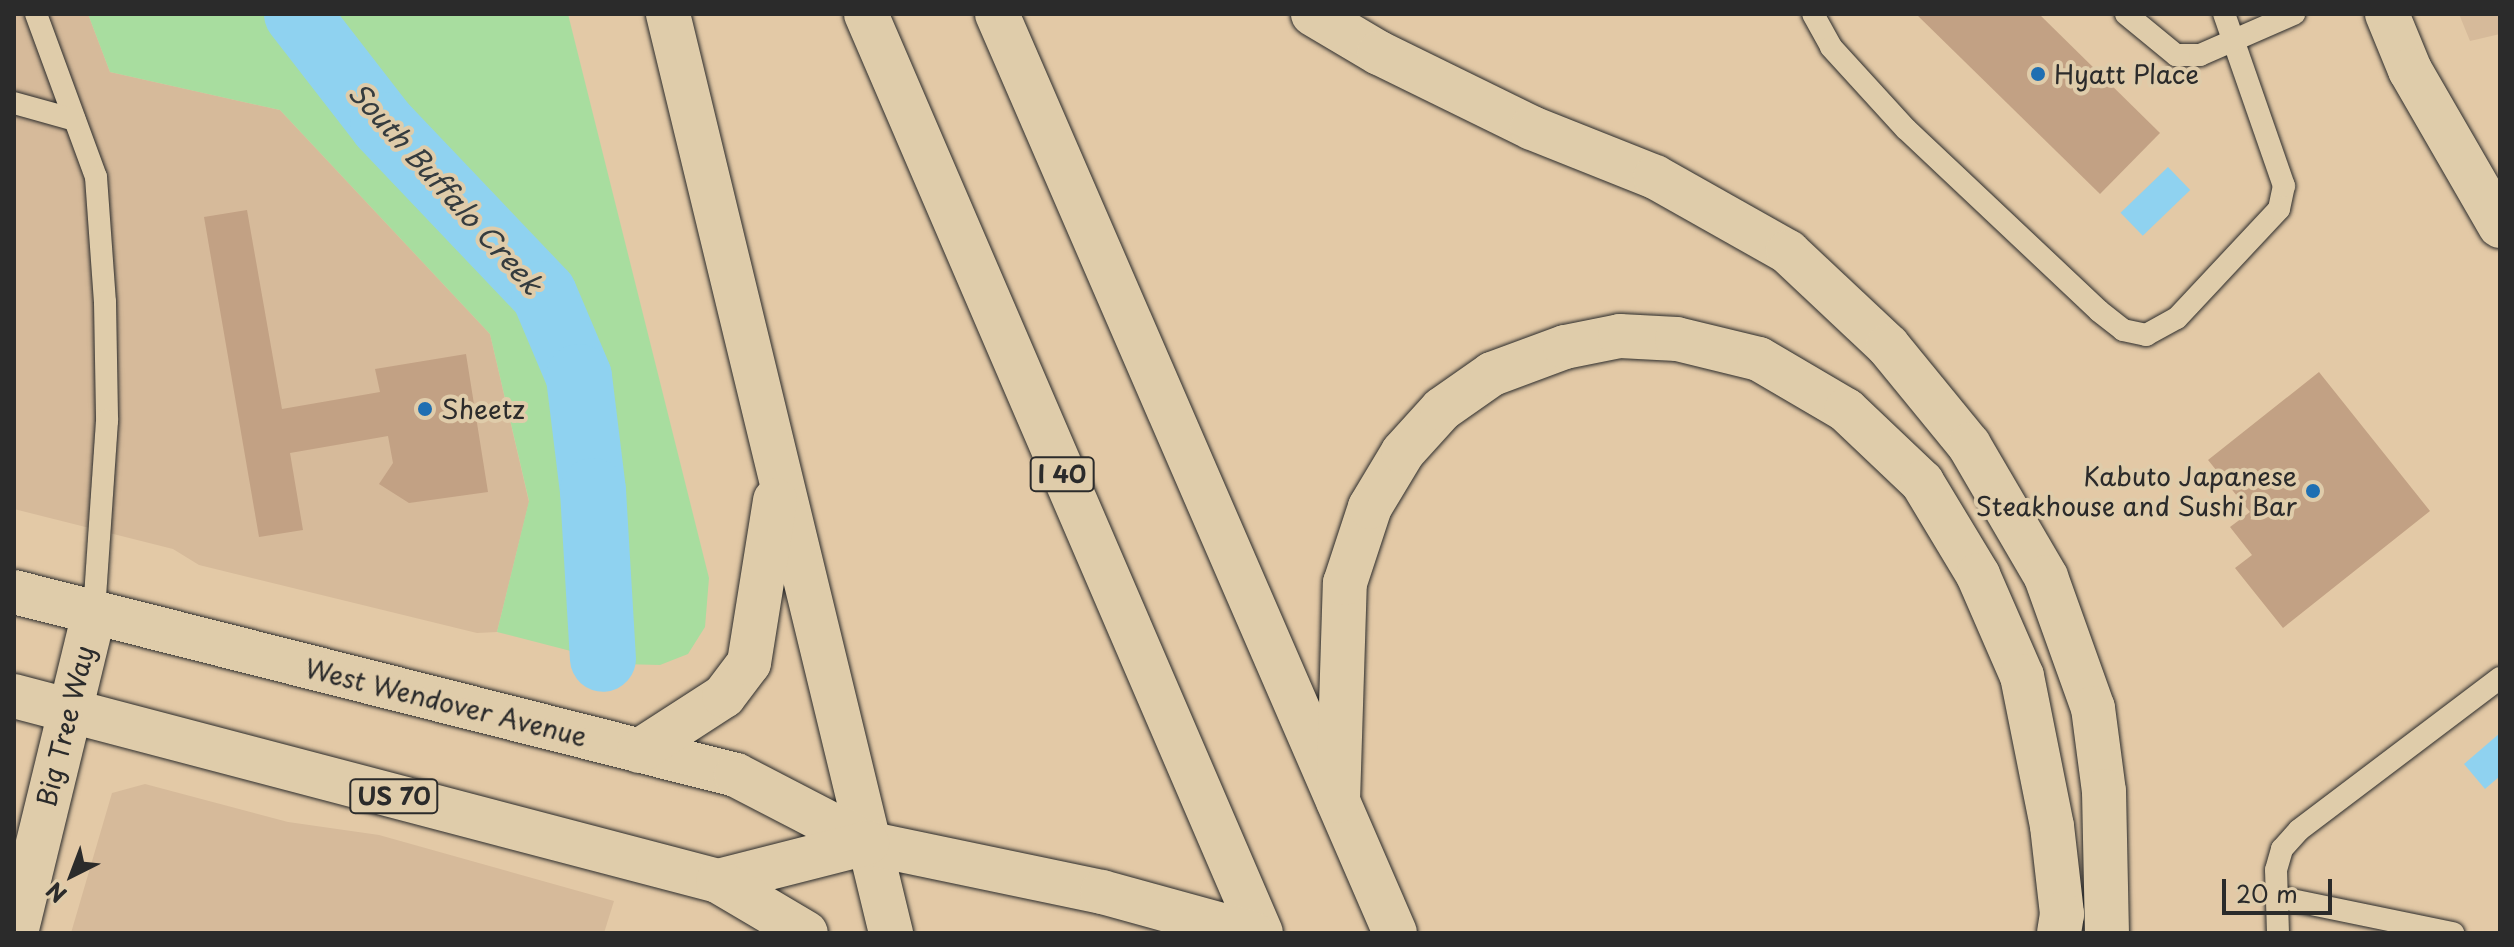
<!DOCTYPE html>
<style>
body{margin:0}
#map{position:relative;width:2514px;height:947px;overflow:hidden;background:#e3c9a6;font-family:"Playpen Sans",sans-serif}
div>[style]{position:absolute}
[style*='--x']{left:calc(var(--x)*1px);top:calc(var(--y)*1px);width:calc(var(--w)*1px);rotate:calc(var(--a)*1deg)}
.built>*{inset:0;background:#d6ba9a}
.green>*{inset:0;background:#a8dd9f}
.water>*{inset:0;background:#8fd2f0;transform-origin:0 0}
.river>*{height:66px;margin:-33px;padding:0 33px;transform-origin:33px;border-radius:33px;background:#8fd2f0}
.building>*{inset:0;background:#c2a184}
.roads{filter:drop-shadow(0 0 2px #2b2b2b) drop-shadow(0 0 2px #2b2b2b)}
.lane>*{height:22px;margin:-11px;padding:0 11px;transform-origin:11px;border-radius:11px;background:#dfccaa}
.secondary>*{height:44px;margin:-22px;padding:0 22px;transform-origin:22px;border-radius:22px;background:#dfccaa}
.highway>*{height:44px;margin:-22px;padding:0 22px;transform-origin:22px;border-radius:22px;background:#dfccaa}
.dots>*{width:22px;height:22px;translate:-50% -50%;box-sizing:border-box;border:4px solid #dfccaa;border-radius:50%}
span{translate:-50% -50%;white-space:nowrap;text-align:center;line-height:1.15;-webkit-text-stroke:8px #dfccaa;paint-order:stroke}
.shield-label span{padding:2px 6px;background:#dfccaa;border:2px solid;border-radius:6px;-webkit-text-stroke-width:0}
.shield-label{font-size:24px;color:#2b2b2b;font-weight:700}
.poi-label{font-size:26px;color:#2b2b2b}
.left{translate:0 -50%;text-align:left}
.right{translate:-100% -50%;text-align:right}
.street-label{font-size:26px;color:#2b2b2b}
.water-label{font-size:28px;color:#353c3f;font-style:italic}
.frame{position:absolute;inset:0;border:16px solid #2b2b2b;pointer-events:none}
.north{position:absolute;left:32px;top:835px;width:80px;height:80px;-webkit-text-stroke:6px #dfccaa;paint-order:stroke;rotate:222deg;font-size:22px;font-weight:700;line-height:32px;text-align:center;color:#2b2b2b}
.north::after{content:'';display:block;margin:auto;width:28px;height:36px;background:#2b2b2b;clip-path:polygon(50% 0,100% 100%,50% 72%,0 100%)}
.scale{position:absolute;left:2222px;top:879px;width:110px;height:36px;box-sizing:border-box;border:4px solid #2b2b2b;border-top:0;padding-left:10px;font-size:24px;line-height:28px;white-space:nowrap;color:#2b2b2b;-webkit-text-stroke:6px #dfccaa;paint-order:stroke}
</style>
<div id="map">
<div class="built">
<i style="clip-path:polygon(14px 14px,88px 14px,110px 72px,280px 110px,490px 334px,529px 502px,497px 632px,477px 633px,199px 565px,173px 549px,14px 509px)"></i>
<i style="clip-path:polygon(2459px 14px,2500px 14px,2500px 34px,2470px 41px)"></i>
<i style="clip-path:polygon(145px 784px,288px 822px,379px 835px,614px 901px,604px 933px,71px 933px,112px 793px)"></i>
</div>
<div class="green">
<i style="clip-path:polygon(88px 14px,568px 14px,709px 578px,705px 627px,688px 654px,660px 665px,621px 664px,497px 632px,529px 501px,490px 334px,280px 110px,110px 72px)"></i>
</div>
<div class="water">
<i style="left:2168px;top:167px;width:32px;height:66px;rotate:46deg"></i>
<i style="clip-path:polygon(2500px 733px,2500px 776px,2485px 789px,2464px 764px)"></i>
</div>
<div class="river">
<i style="--x:297;--y:14;--w:140;--a:52.2"></i>
<i style="--x:383;--y:125;--w:233;--a:46.4"></i>
<i style="--x:544;--y:294;--w:90;--a:67.1"></i>
<i style="--x:579;--y:377;--w:115;--a:83"></i>
<i style="--x:593;--y:491;--w:168;--a:86.6"></i>
</div>
<div class="building">
<i style="clip-path:polygon(1916px 14px,2039px 14px,2160px 133px,2100px 194px)"></i>
<i style="clip-path:polygon(247px 210px,282px 409px,380px 392px,375px 369px,466px 354px,488px 492px,409px 503px,379px 484px,393px 463px,388px 436px,290px 453px,303px 530px,259px 537px,204px 217px)"></i>
<i style="clip-path:polygon(2319px 372px,2430px 511px,2283px 628px,2235px 568px,2252px 555px,2230px 527px,2250px 512px,2208px 460px)"></i>
</div>
<div class="roads">
<div class="lane">
<i style="--x:36;--y:14;--w:174;--a:69.8"></i>
<i style="--x:96;--y:177;--w:125;--a:85.9"></i>
<i style="--x:105;--y:302;--w:119;--a:89"></i>
<i style="--x:107;--y:421;--w:193;--a:93.9"></i>
<i style="--x:1813;--y:14;--w:38;--a:61"></i>
<i style="--x:1831;--y:47;--w:111;--a:47.6"></i>
<i style="--x:1906;--y:129;--w:265;--a:43.3"></i>
<i style="--x:2099;--y:311;--w:31;--a:38"></i>
<i style="--x:2123;--y:330;--w:24;--a:12"></i>
<i style="--x:2146;--y:335;--w:35;--a:-29"></i>
<i style="--x:2177;--y:318;--w:149;--a:-46.9"></i>
<i style="--x:2279;--y:209;--w:24;--a:-78"></i>
<i style="--x:2284;--y:186;--w:182;--a:-109.2"></i>
<i style="--x:2126;--y:14;--w:65;--a:39.4"></i>
<i style="--x:2176;--y:55;--w:24;--a:0"></i>
<i style="--x:2200;--y:55;--w:103;--a:-23.6"></i>
<i style="--x:14;--y:103;--w:63;--a:15.6"></i>
<i style="--x:2277;--y:897;--w:180;--a:11.6"></i>
<i style="--x:2278;--y:933;--w:63;--a:-91.8"></i>
<i style="--x:2276;--y:870;--w:22;--a:-74"></i>
<i style="--x:2282;--y:849;--w:25;--a:-48"></i>
<i style="--x:2299;--y:830;--w:252;--a:-37.1"></i>
</div>
<div class="secondary">
<i style="--x:2387;--y:14;--w:61;--a:67.7"></i>
<i style="--x:2410;--y:70;--w:180;--a:60"></i>
<i style="--x:16;--y:933;--w:328;--a:-76.3"></i>
</div>
<div class="highway">
<i style="--x:668;--y:14;--w:946;--a:76.36"></i>
<i style="--x:866;--y:14;--w:1000;--a:66.74"></i>
<i style="--x:997;--y:14;--w:1001;--a:66.58"></i>
<i style="--x:1313;--y:14;--w:77;--a:30.6"></i>
<i style="--x:1379;--y:53;--w:170;--a:26.1"></i>
<i style="--x:1532;--y:128;--w:132;--a:21.7"></i>
<i style="--x:1655;--y:177;--w:153;--a:29.4"></i>
<i style="--x:1788;--y:252;--w:137;--a:43.2"></i>
<i style="--x:1888;--y:346;--w:128;--a:50.7"></i>
<i style="--x:1969;--y:445;--w:153;--a:59.7"></i>
<i style="--x:2046;--y:577;--w:139;--a:70.3"></i>
<i style="--x:2093;--y:708;--w:84;--a:82.5"></i>
<i style="--x:2104;--y:791;--w:142;--a:88.8"></i>
<i style="--x:14;--y:592;--w:745;--a:14.22"></i>
<i style="--x:736;--y:775;--w:148;--a:27.4"></i>
<i style="--x:867;--y:843;--w:240;--a:11.8"></i>
<i style="--x:1102;--y:892;--w:155;--a:15.4"></i>
<i style="--x:14;--y:696;--w:728;--a:14.72"></i>
<i style="--x:718;--y:881;--w:154;--a:-14.3"></i>
<i style="--x:639;--y:751;--w:101;--a:-32.9"></i>
<i style="--x:724;--y:696;--w:41;--a:-52.9"></i>
<i style="--x:749;--y:663;--w:165;--a:-80.9"></i>
<i style="--x:1338;--y:801;--w:218;--a:-88.2"></i>
<i style="--x:1345;--y:583;--w:80;--a:-71.8"></i>
<i style="--x:1370;--y:507;--w:64;--a:-59"></i>
<i style="--x:1403;--y:452;--w:58;--a:-47.8"></i>
<i style="--x:1442;--y:409;--w:61;--a:-35"></i>
<i style="--x:1492;--y:374;--w:78;--a:-20.3"></i>
<i style="--x:1565;--y:347;--w:56;--a:-11.3"></i>
<i style="--x:1620;--y:336;--w:57;--a:3"></i>
<i style="--x:1677;--y:339;--w:84;--a:13.7"></i>
<i style="--x:1759;--y:359;--w:101;--a:30.4"></i>
<i style="--x:1846;--y:410;--w:105;--a:43.5"></i>
<i style="--x:1922;--y:482;--w:109;--a:58.9"></i>
<i style="--x:1978;--y:575;--w:110;--a:66.5"></i>
<i style="--x:2022;--y:676;--w:153;--a:78.7"></i>
<i style="--x:2052;--y:826;--w:89;--a:83.5"></i>
<i style="--x:2062;--y:914;--w:19;--a:99"></i>
<i style="--x:718;--y:881;--w:102;--a:30.6"></i>
</div>
</div>
<div class="dots">
<i style="left:2038px;top:74px;background:#1f6fb2"></i>
<i style="left:425px;top:409px;background:#1f6fb2"></i>
<i style="left:2313px;top:491px;background:#1f6fb2"></i>
</div>
<div class="shield-label">
<span style="left:1062px;top:474px">I 40</span>
<span style="left:394px;top:796px">US 70</span>
</div>
<div class="poi-label">
<span class="left" style="left:2054px;top:74px">Hyatt Place</span>
<span class="left" style="left:441px;top:409px">Sheetz</span>
<span class="right" style="left:2297px;top:491px">Kabuto Japanese<br>Steakhouse and Sushi Bar</span>
</div>
<div class="street-label">
<span style="left:446px;top:702px;rotate:14deg">West Wendover Avenue</span>
<span style="left:65px;top:726px;rotate:-76deg">Big Tree Way</span>
</div>
<div class="water-label">
<span style="left:446px;top:188px;rotate:48deg">South Buffalo Creek</span>
</div>
<div class="frame"></div>
<div class="north">N</div>
<div class="scale">20 m</div>
</div>
